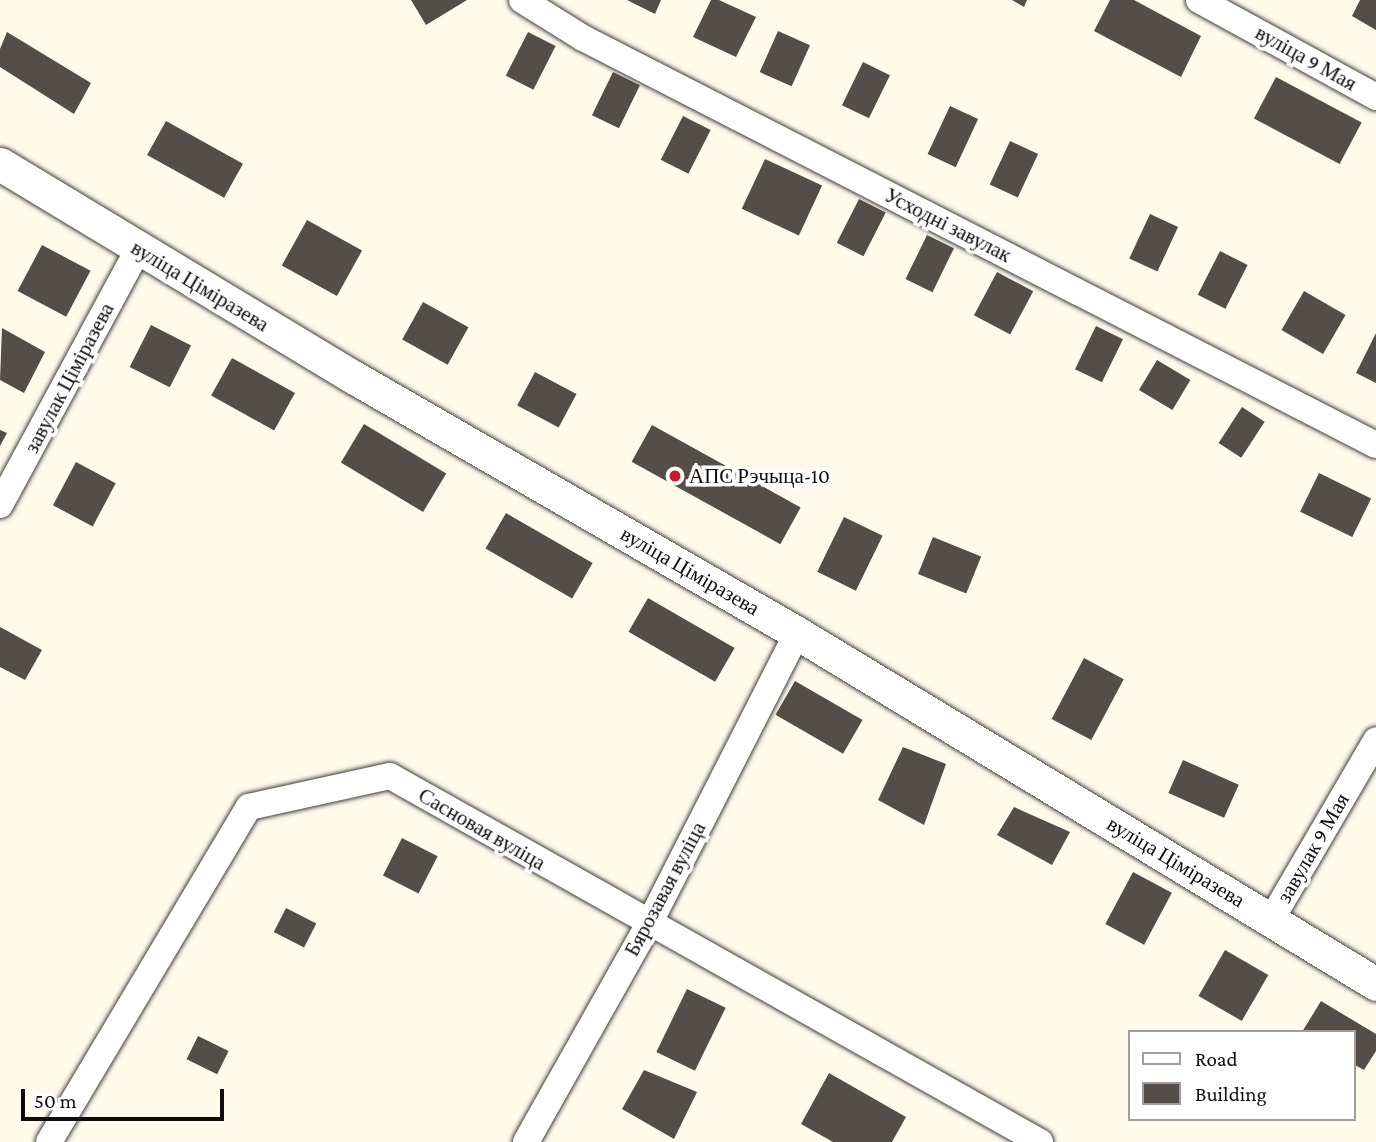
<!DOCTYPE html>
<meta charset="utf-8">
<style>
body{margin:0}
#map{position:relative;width:1376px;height:1142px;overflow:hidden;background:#fffbeb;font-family:"Crimson Pro",serif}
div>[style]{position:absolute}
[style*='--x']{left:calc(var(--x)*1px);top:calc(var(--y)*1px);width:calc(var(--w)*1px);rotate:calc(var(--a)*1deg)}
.building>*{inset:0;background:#554d48;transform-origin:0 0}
.roads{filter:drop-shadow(0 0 2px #3f3f3f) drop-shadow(0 0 2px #3f3f3f)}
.minor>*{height:26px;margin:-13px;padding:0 13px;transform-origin:13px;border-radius:13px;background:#fff}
.tertiary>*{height:33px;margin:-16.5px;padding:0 16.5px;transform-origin:16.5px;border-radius:16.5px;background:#fff}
.dots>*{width:19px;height:19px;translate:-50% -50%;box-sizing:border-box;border:4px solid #fff;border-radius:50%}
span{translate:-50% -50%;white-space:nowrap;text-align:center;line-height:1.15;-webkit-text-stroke:7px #fff;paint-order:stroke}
.street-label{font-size:21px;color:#0c0c0c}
.poi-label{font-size:21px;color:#0c0c0c}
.left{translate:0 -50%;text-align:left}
.legend{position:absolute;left:1128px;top:1030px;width:228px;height:91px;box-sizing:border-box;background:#fff;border:2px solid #9e9e9e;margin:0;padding:9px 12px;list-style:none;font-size:21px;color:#0c0c0c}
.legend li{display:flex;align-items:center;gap:14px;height:35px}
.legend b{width:35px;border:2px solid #9e9e9e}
.scale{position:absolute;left:21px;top:1089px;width:203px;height:32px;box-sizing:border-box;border:4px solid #0c0c0c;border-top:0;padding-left:9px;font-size:21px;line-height:24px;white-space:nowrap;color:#0c0c0c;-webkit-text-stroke:5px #fff;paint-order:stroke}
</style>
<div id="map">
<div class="building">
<i style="clip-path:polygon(411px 0,467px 0,426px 25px)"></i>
<i style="clip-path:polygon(627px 0,661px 0,655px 14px)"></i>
<i style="clip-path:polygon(711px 0,719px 0,756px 17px,736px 57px,693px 37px)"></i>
<i style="clip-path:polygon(1012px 0,1027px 0,1024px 7px)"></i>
<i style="clip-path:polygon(1110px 0,1134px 0,1201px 36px,1181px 77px,1094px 31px)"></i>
<i style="clip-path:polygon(1360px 0,1376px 0,1376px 30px,1352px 16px)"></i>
<i style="left:778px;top:31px;width:35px;height:45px;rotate:24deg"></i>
<i style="clip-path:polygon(7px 32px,91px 83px,74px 114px,0 67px,0 49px)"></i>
<i style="left:528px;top:32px;width:31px;height:49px;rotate:27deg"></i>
<i style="left:863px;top:62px;width:30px;height:48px;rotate:26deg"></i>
<i style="left:613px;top:72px;width:30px;height:48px;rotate:26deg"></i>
<i style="left:1276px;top:77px;width:97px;height:47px;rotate:28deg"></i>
<i style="left:950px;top:106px;width:31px;height:53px;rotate:25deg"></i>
<i style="left:683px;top:116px;width:31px;height:49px;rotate:27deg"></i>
<i style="left:166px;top:121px;width:88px;height:39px;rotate:29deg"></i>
<i style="left:1010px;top:141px;width:31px;height:48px;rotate:25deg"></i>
<i style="left:765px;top:159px;width:63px;height:55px;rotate:25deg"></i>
<i style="left:859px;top:199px;width:30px;height:49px;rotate:27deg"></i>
<i style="left:1150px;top:214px;width:31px;height:49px;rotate:25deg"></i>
<i style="left:307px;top:220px;width:63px;height:52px;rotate:29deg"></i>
<i style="left:927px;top:235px;width:30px;height:49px;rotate:26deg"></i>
<i style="left:42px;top:245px;width:55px;height:52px;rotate:28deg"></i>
<i style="left:1220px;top:251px;width:31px;height:49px;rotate:27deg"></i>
<i style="left:997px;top:272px;width:41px;height:49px;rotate:28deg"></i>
<i style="left:1304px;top:291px;width:48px;height:45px;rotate:30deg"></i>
<i style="left:423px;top:302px;width:52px;height:43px;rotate:29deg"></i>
<i style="left:151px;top:325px;width:45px;height:47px;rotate:27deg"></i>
<i style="left:1096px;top:326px;width:30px;height:48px;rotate:26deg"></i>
<i style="clip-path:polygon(2px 328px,45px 352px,24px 393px,0 380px)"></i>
<i style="clip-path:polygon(1376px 333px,1376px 383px,1356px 373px)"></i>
<i style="left:232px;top:358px;width:72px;height:43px;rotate:29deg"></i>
<i style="left:1157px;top:360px;width:39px;height:35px;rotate:31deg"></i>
<i style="left:535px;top:372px;width:47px;height:38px;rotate:28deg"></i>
<i style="left:1242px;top:407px;width:27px;height:43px;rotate:33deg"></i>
<i style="left:364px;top:424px;width:96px;height:45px;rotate:31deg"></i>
<i style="left:652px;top:425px;width:170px;height:42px;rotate:29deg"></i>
<i style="clip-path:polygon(0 430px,7px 433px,0 446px)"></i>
<i style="left:76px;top:462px;width:45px;height:49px;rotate:28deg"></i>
<i style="left:1319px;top:473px;width:58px;height:43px;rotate:26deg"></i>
<i style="left:506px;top:513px;width:100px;height:41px;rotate:30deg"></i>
<i style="left:844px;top:517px;width:43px;height:61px;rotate:26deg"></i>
<i style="left:933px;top:537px;width:52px;height:40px;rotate:22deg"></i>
<i style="left:648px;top:598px;width:100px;height:39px;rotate:30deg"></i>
<i style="clip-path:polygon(0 627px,42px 650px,25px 680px,0 667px)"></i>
<i style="left:1084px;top:658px;width:45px;height:69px;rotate:28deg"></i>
<i style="left:795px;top:681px;width:78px;height:39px;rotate:30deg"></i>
<i style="clip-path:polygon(903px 747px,946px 764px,924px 825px,878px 800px)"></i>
<i style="left:1183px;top:760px;width:61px;height:36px;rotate:24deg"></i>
<i style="clip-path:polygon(1014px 807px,1070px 832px,1052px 865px,997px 835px)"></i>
<i style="left:402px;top:838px;width:40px;height:42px;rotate:27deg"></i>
<i style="left:1133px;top:872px;width:44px;height:59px;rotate:28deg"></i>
<i style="left:286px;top:908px;width:34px;height:27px;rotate:27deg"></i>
<i style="left:1225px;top:950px;width:50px;height:53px;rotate:30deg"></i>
<i style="left:687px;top:989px;width:43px;height:70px;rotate:26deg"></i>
<i style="clip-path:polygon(1321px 1001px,1376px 1034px,1376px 1051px,1364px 1070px,1353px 1064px,1353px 1032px,1302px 1032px)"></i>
<i style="left:198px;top:1036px;width:34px;height:26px;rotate:26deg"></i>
<i style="clip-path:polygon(644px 1070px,697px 1092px,674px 1139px,622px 1109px)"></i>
<i style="clip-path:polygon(829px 1073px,906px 1117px,892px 1142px,833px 1142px,801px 1124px)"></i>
</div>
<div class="roads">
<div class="minor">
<i style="--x:522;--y:0;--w:72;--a:31.9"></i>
<i style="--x:583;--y:38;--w:891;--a:27.17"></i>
<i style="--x:1199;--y:0;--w:202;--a:28.7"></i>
<i style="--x:0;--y:505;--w:290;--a:-61.6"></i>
<i style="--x:1271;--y:920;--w:208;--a:-59.7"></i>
<i style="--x:49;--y:1142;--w:390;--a:-59.2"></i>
<i style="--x:249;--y:807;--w:144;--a:-12.4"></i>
<i style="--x:390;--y:776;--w:746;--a:29.38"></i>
<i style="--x:526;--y:1142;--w:250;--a:-60.6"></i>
<i style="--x:649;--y:924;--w:326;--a:-63"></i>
</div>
<div class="tertiary">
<i style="--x:0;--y:164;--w:415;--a:31.1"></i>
<i style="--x:355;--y:378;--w:510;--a:29.98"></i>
<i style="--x:797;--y:633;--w:677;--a:31.22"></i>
</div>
</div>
<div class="dots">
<i style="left:675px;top:476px;background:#c31d25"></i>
</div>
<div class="street-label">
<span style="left:1306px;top:58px;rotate:29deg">вуліца 9 Мая</span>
<span style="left:948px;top:225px;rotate:27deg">Усходні завулак</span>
<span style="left:200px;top:286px;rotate:31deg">вуліца Ціміразева</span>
<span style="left:69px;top:378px;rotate:-62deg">завулак Ціміразева</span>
<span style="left:690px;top:571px;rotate:30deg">вуліца Ціміразева</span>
<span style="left:482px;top:829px;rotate:30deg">Сасновая вуліца</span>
<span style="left:1313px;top:848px;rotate:-60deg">завулак 9 Мая</span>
<span style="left:1176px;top:862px;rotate:31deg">вуліца Ціміразева</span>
<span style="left:665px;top:889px;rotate:-62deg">Бярозавая вуліца</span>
</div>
<div class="poi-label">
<span class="left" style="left:689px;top:476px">АПС Рэчыца-10</span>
</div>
<ul class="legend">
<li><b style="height:9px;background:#fff"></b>Road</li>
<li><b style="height:19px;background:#554d48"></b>Building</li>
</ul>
<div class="scale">50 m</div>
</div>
